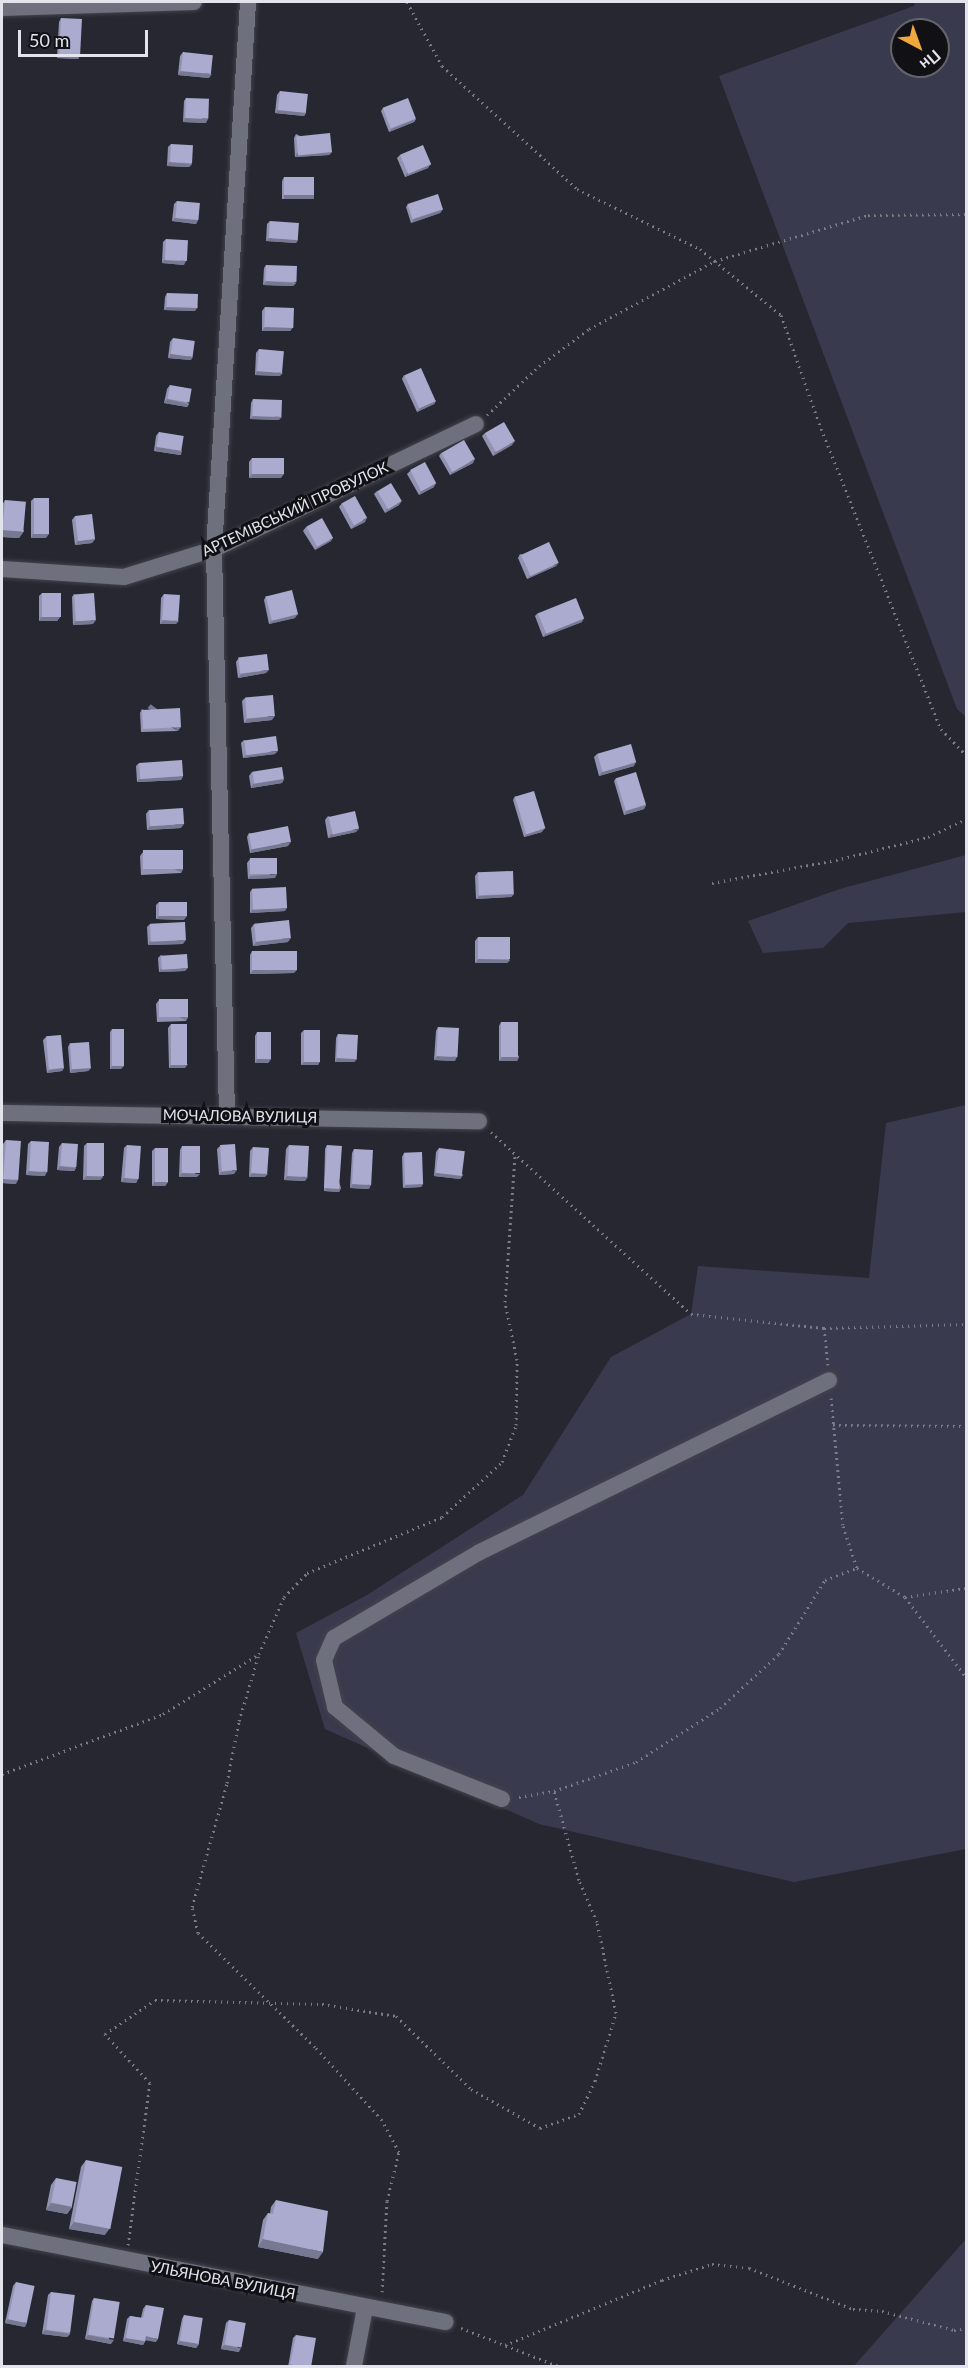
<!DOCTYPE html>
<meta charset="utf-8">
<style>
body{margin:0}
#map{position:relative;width:968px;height:2368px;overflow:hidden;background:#272732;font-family:Lato,sans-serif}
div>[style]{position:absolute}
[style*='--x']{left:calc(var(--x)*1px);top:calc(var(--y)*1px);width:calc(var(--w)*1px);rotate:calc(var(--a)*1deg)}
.green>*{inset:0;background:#3a3a4e}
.path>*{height:3px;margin-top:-1.5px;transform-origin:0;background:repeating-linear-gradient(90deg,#7b7b84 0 1.5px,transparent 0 6px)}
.roads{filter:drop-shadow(0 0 2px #43434c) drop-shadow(0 0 2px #43434c)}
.minor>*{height:16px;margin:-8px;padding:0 8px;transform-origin:8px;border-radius:8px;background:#6f707d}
.wall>*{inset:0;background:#9293b2}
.shaded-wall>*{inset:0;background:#777891;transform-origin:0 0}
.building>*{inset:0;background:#aaabcf;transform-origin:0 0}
span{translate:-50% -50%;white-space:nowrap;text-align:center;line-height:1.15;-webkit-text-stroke:6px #101015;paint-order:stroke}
.street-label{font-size:15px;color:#e3e4eb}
.frame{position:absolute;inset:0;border:3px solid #e3e4eb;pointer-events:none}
.north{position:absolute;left:890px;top:18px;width:60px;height:60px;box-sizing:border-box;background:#101015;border:2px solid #64656b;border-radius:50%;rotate:139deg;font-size:16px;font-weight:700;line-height:24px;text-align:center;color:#e3e4eb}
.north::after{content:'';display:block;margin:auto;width:21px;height:27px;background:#eea83c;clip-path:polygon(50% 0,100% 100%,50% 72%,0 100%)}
.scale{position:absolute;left:18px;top:30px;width:130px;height:27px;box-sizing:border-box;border:3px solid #e3e4eb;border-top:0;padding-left:8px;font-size:18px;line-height:21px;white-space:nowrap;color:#e3e4eb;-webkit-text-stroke:4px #101015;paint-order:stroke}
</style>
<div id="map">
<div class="green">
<i style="clip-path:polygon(evenodd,915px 2px,966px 2px,966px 717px,957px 709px,719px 76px,914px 6px,915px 2px,902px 30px,938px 30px,938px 66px,902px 66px,902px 30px)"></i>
<i style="clip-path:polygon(966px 855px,966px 912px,848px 923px,823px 948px,763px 953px,748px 921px,840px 889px)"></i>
<i style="clip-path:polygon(966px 1105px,966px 1849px,794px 1882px,539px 1824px,325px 1729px,296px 1633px,367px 1595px,523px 1495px,611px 1357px,691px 1314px,698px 1266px,869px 1278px,886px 1123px)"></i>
<i style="clip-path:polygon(966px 2239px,966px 2366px,854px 2366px)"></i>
</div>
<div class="path">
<i style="--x:407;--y:2;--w:73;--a:61.3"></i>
<i style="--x:442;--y:66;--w:183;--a:42.3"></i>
<i style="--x:577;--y:189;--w:137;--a:26"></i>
<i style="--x:700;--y:249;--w:104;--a:39.2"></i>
<i style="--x:781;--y:315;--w:114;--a:70.6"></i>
<i style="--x:819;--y:423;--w:329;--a:68.3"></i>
<i style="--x:941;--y:729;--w:36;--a:46"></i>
<i style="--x:487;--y:415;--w:71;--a:-43.3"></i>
<i style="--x:539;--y:366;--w:62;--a:-36.5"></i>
<i style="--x:589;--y:329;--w:143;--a:-28.4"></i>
<i style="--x:715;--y:261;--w:160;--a:-16.7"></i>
<i style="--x:868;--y:215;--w:98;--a:-0.6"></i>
<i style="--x:712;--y:883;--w:126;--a:-10.5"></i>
<i style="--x:836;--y:860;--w:95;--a:-14"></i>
<i style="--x:928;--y:837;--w:42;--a:-25.3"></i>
<i style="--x:491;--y:1132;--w:270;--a:42.3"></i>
<i style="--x:691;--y:1314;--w:134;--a:6"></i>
<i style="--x:824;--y:1328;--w:37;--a:84"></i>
<i style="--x:824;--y:1328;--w:142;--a:-1.6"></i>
<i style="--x:831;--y:1398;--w:129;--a:84.6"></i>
<i style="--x:843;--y:1526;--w:44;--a:71.6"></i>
<i style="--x:857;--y:1568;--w:56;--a:31.1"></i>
<i style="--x:905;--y:1597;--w:62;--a:-8.4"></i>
<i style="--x:833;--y:1425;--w:133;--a:0.4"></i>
<i style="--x:905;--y:1597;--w:101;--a:52.7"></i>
<i style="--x:2;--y:1774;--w:172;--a:-20.4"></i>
<i style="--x:163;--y:1714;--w:113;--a:-32"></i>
<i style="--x:519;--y:1797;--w:36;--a:-10"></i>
<i style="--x:554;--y:1791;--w:87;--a:-19.5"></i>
<i style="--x:636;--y:1762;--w:100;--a:-32.7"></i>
<i style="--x:720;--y:1708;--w:80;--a:-42.5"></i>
<i style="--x:779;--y:1654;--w:87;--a:-58.1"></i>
<i style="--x:825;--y:1580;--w:34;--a:-21"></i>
<i style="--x:128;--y:2245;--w:163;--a:-82.3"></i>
<i style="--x:150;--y:2083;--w:67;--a:-132.6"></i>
<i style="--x:105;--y:2034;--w:60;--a:-34.2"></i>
<i style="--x:155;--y:2000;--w:167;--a:1.4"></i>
<i style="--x:322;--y:2004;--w:75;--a:9.2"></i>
<i style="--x:396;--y:2016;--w:105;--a:44.2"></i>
<i style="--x:471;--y:2089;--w:79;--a:29.5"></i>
<i style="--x:540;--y:2128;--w:41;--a:-19.7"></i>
<i style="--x:579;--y:2114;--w:37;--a:-64"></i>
<i style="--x:595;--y:2081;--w:71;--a:-72.8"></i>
<i style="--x:616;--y:2013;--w:93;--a:-101.8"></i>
<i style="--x:597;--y:1922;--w:46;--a:-113.2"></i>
<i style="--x:579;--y:1880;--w:92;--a:-105.7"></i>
<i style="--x:382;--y:2292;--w:91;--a:-86.9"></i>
<i style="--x:387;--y:2201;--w:50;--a:-76.2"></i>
<i style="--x:399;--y:2152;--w:36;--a:-118"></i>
<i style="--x:382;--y:2120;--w:99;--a:-132.5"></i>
<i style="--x:315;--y:2047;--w:163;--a:-135.7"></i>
<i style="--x:198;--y:1933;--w:27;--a:-103"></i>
<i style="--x:192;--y:1907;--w:129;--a:-74.2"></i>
<i style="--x:227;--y:1783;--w:63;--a:-79"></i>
<i style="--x:239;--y:1721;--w:70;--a:-73.4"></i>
<i style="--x:259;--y:1654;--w:62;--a:-66.3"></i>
<i style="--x:284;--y:1597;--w:33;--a:-46"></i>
<i style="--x:307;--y:1573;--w:146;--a:-22.5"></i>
<i style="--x:442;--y:1517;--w:81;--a:-42.5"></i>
<i style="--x:502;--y:1462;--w:40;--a:-69"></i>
<i style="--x:516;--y:1425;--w:65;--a:-89.1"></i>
<i style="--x:517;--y:1360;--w:59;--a:-101.7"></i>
<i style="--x:505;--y:1302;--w:147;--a:-86.1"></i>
<i style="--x:461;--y:2328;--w:104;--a:21.4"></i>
<i style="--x:505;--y:2345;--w:170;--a:-22.5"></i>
<i style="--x:662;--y:2280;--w:52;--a:-17.7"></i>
<i style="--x:712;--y:2264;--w:37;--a:6"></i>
<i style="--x:749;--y:2268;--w:112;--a:21.5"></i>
<i style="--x:853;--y:2309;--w:29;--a:4"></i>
<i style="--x:882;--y:2311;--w:74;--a:14.8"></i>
<i style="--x:954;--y:2330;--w:12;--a:-9"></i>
</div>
<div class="roads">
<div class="minor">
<i style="--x:2;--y:8;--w:192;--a:-1.8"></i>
<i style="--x:2;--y:569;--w:122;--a:3.8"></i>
<i style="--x:124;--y:577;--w:94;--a:-17.3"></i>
<i style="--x:214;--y:549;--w:290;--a:-25.5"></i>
<i style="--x:2;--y:1113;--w:477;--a:1"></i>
<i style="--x:227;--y:1115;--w:566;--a:-91.32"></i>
<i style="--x:214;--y:549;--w:548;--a:-86.44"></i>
<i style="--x:502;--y:1799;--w:116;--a:-158.3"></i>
<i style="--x:394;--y:1756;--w:77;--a:-140.3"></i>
<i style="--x:335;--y:1707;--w:48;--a:-103.2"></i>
<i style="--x:324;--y:1660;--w:24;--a:-66"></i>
<i style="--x:334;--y:1638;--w:169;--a:-30.5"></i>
<i style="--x:480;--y:1552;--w:389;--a:-26.2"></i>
<i style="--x:2;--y:2235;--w:452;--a:11.1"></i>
<i style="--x:354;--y:2366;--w:59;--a:-79.3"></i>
</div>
</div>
<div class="wall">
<i style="clip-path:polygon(61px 18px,80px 55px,78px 59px,57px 58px,59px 22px)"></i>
<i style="clip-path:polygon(183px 52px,209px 78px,178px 75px,180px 56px)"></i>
<i style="clip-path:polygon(280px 91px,306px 113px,304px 116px,275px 113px,277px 95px)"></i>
<i style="clip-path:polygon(186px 98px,206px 123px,183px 122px,184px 101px)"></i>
<i style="clip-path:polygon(383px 108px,416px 119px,414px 122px,389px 132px,381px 111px)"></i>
<i style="clip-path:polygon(296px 134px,332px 152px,329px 155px,295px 157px,294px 138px)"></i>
<i style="clip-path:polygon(171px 144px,192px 164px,189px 167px,167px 166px,168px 147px)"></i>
<i style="clip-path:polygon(400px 155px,428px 168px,405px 177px,397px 158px)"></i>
<i style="clip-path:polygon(284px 177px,314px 195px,312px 199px,282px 199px,282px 181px)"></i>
<i style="clip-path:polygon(177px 201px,198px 220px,196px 224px,172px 221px,174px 204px)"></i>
<i style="clip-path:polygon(408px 204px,443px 209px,440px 213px,411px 223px,406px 207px)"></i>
<i style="clip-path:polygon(270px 221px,298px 240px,296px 243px,266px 241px,267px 224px)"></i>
<i style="clip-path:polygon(166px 239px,184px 265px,162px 263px,163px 242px)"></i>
<i style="clip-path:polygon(266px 265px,296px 283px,293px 286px,263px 285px,264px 268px)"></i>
<i style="clip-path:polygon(167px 293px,195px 311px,164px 310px,165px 297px)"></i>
<i style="clip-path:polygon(265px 307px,293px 327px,290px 331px,262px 331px,262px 311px)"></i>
<i style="clip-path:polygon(173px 338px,191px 360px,168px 358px,170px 342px)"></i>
<i style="clip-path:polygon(259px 349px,280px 376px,255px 375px,256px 353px)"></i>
<i style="clip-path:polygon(404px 375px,436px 401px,434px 404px,417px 412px,402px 379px)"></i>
<i style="clip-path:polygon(170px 385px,189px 404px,187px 407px,164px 403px,167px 389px)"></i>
<i style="clip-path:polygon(253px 399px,279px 420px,250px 419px,251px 403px)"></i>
<i style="clip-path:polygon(159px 432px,182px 451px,180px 455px,154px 451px,156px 436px)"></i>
<i style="clip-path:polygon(485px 433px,512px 445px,493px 456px,482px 436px)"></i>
<i style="clip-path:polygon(441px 453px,473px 463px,450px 475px,439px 456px)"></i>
<i style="clip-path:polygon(252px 458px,281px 478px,249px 478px,249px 462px)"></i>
<i style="clip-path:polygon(410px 471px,434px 487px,419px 495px,407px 474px)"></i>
<i style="clip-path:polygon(377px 491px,399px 505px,385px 513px,374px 494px)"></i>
<i style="clip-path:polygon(34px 498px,46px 538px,31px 538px,31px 501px)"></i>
<i style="clip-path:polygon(5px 500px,24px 531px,19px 538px,2px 537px,2px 505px)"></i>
<i style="clip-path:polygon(342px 503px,365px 522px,351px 529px,339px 507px)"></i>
<i style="clip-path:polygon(75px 516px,95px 539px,92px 543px,75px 545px,72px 520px)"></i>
<i style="clip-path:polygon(306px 527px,331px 541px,315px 550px,303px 531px)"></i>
<i style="clip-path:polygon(520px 554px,556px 566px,527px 579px,518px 558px)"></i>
<i style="clip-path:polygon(42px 593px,60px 617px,57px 621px,39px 621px,39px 596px)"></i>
<i style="clip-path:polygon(74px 594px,93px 624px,73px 625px,72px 597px)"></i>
<i style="clip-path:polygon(164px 594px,176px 624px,160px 624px,161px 598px)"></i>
<i style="clip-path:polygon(266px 596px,295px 618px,269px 624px,264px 600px)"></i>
<i style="clip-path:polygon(538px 613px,582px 622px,543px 637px,535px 616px)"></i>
<i style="clip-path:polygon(238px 659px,266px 673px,238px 678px,236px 662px)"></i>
<i style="clip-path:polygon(245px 698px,272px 720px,244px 723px,242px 701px)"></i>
<i style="clip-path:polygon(142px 709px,178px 731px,141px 732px,140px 713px)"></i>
<i style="clip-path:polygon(244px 740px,275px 754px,243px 758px,241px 743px)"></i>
<i style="clip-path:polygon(597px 754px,634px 766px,599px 776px,594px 757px)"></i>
<i style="clip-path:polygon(139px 763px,183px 776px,181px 780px,137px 782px,136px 766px)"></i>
<i style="clip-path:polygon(252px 772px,284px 779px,282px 783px,251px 788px,249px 776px)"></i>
<i style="clip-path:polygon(616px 778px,646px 805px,644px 809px,624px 815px,614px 781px)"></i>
<i style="clip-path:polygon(515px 796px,542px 832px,524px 837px,513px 800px)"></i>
<i style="clip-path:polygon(149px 810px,181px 828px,147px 830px,146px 814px)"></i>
<i style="clip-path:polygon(328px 816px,356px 832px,328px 838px,325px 820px)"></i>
<i style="clip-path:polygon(249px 833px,288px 846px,250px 853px,247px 837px)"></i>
<i style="clip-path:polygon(143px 852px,183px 869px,181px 873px,141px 875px,140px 856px)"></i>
<i style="clip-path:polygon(250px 859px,275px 878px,248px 879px,247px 863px)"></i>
<i style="clip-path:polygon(478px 872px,514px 894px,511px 897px,476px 899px,475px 876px)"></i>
<i style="clip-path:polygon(252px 889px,285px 911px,250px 913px,250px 892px)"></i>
<i style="clip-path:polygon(159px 902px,184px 920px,156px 919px,156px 905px)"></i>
<i style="clip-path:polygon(150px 924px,183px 944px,148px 945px,147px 927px)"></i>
<i style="clip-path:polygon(254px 924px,288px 942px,253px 946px,251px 928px)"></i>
<i style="clip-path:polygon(478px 937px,510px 960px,507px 963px,475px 963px,475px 941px)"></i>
<i style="clip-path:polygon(252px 951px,294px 973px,250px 974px,250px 955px)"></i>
<i style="clip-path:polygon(161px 955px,185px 971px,159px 972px,158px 958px)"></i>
<i style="clip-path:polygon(159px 1000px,188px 1017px,186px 1021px,157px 1022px,156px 1004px)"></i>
<i style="clip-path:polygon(501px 1022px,519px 1057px,517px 1061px,499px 1061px,499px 1026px)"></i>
<i style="clip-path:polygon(171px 1024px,185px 1068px,169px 1068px,168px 1028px)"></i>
<i style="clip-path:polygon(438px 1027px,455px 1061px,434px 1060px,436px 1031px)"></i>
<i style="clip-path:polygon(112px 1029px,121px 1069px,110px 1069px,110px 1032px)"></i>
<i style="clip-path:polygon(304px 1030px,320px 1061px,318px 1065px,301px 1065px,301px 1033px)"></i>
<i style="clip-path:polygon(257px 1032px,271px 1059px,268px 1063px,255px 1063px,255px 1036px)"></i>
<i style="clip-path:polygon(338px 1034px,357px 1059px,354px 1062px,335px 1062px,336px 1038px)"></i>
<i style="clip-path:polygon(46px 1037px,64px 1068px,62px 1071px,47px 1073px,43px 1040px)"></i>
<i style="clip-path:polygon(70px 1043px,91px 1068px,88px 1071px,70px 1073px,68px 1047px)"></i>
<i style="clip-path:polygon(6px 1140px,16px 1184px,2px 1183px,3px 1144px)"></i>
<i style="clip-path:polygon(31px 1141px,45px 1176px,26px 1175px,28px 1144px)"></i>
<i style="clip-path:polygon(62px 1143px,76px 1168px,74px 1171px,57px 1170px,59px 1147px)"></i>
<i style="clip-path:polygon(87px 1143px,103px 1177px,100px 1180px,83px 1180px,84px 1146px)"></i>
<i style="clip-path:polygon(127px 1145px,138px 1179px,136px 1183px,121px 1182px,124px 1148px)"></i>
<i style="clip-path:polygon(289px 1145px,305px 1181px,284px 1180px,286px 1149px)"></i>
<i style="clip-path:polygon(327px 1145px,341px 1188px,339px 1192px,324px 1191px,325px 1149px)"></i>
<i style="clip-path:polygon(182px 1146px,197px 1177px,179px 1177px,180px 1150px)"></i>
<i style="clip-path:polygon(220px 1146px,234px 1174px,219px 1175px,217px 1149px)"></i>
<i style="clip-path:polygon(253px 1147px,265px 1177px,249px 1177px,250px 1151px)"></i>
<i style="clip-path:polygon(155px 1148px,168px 1182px,165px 1186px,152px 1186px,152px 1151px)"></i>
<i style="clip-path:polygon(439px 1148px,463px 1175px,460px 1179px,434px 1176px,436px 1152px)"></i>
<i style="clip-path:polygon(354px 1149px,369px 1189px,350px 1188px,352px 1153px)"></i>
<i style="clip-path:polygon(404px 1153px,423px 1184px,421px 1187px,403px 1188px,402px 1157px)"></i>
<i style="clip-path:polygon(86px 2160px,105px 2235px,69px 2229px,81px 2167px)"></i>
<i style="clip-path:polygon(56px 2178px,72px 2207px,67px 2214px,46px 2210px,51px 2185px)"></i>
<i style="clip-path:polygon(276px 2200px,318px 2259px,258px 2247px,263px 2220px,268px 2213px,270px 2214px,271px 2207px)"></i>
<i style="clip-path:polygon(16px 2282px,25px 2327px,5px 2323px,13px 2286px)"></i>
<i style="clip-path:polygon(51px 2292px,70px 2334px,67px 2337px,42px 2334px,48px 2295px)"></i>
<i style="clip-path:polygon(94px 2298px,111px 2344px,85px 2339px,92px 2301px)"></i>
<i style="clip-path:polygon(146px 2305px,156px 2342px,146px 2340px,143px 2345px,123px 2341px,127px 2319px,130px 2316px,141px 2318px,143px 2309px)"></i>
<i style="clip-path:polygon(184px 2315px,199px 2344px,196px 2348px,177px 2344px,182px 2319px)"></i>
<i style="clip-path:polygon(229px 2320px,239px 2352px,221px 2349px,226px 2323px)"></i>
<i style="clip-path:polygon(296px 2335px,311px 2367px,288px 2367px,293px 2338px)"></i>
</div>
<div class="shaded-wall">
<i style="clip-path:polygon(60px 54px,80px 55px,78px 59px,57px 58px)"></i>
<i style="clip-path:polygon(181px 71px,212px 74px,209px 78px,178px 75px)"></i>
<i style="clip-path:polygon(278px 110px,306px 113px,304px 116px,275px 113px)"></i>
<i style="clip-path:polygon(185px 118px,208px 119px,206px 123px,183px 122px)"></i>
<i style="clip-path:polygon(416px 119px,414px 122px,389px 132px,391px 129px)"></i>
<i style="clip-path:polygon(332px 152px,329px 155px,295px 157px,297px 153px)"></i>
<i style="clip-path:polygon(169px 162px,192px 164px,189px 167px,167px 166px)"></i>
<i style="clip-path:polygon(431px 164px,428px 168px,405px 177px,407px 173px)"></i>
<i style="left:284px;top:195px;width:30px;height:4px"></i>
<i style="clip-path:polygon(443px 209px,440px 213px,411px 223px,414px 219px)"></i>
<i style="clip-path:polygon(175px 218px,198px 220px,196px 224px,172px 221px)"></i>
<i style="clip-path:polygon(269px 238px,298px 240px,296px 243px,266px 241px)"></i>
<i style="clip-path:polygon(164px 260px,186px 261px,184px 265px,162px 263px)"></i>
<i style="clip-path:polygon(266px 281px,296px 283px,293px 286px,263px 285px)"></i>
<i style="clip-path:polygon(167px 307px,198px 307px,195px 311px,164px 310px)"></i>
<i style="clip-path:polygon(265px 327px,293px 327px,290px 331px,262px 331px)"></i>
<i style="clip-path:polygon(171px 354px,193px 357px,191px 360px,168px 358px)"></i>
<i style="clip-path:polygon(257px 371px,283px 373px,280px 376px,255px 375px)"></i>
<i style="clip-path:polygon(167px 399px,189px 404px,187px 407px,164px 403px)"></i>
<i style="clip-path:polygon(436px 401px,434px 404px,417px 412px,420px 408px)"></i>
<i style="clip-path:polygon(253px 416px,282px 417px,279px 420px,250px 419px)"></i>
<i style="clip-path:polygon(515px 441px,512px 445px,493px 456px,495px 452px)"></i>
<i style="left:156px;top:447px;width:26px;height:4px;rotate:9deg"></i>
<i style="clip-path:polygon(475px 459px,473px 463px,450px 475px,452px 472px)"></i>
<i style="clip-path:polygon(252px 474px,284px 474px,281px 478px,249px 478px)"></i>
<i style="clip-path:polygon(436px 483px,434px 487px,419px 495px,421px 491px)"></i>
<i style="clip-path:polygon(402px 501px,399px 505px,385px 513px,387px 509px)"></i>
<i style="clip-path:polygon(367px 518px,365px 522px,351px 529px,354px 526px)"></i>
<i style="clip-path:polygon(3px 530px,24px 531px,19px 538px,2px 537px,2px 532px)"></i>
<i style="clip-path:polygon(33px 534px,49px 534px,46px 538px,31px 538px)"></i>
<i style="clip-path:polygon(333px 538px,331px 541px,315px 550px,317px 547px)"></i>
<i style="clip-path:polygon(95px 539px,92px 543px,75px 545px,78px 541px)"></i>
<i style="clip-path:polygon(559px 563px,556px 566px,527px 579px,530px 576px)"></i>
<i style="clip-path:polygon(298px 614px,295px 618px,269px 624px,272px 620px)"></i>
<i style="clip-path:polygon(41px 617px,60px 617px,57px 621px,39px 621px)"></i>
<i style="clip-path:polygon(584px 618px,582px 622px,543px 637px,546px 633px)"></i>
<i style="clip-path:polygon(96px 620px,93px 624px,73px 625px,75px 621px)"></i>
<i style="clip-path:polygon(163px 620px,179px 621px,176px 624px,160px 624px)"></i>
<i style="clip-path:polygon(269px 670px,266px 673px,238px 678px,241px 674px)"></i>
<i style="clip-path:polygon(275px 716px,272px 720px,244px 723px,247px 719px)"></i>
<i style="left:181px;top:727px;width:5px;height:38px;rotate:127deg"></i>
<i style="clip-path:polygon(278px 751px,275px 754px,243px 758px,246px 755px)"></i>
<i style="clip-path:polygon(636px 762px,634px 766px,599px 776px,602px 772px)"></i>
<i style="clip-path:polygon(183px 776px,181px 780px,137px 782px,139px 779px)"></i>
<i style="clip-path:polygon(284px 779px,282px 783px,251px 788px,253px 784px)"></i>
<i style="clip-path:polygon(646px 805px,644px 809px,624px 815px,626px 811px)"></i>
<i style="clip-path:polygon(184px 824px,181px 828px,147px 830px,150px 826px)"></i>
<i style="clip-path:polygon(545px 828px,542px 832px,524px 837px,527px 834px)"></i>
<i style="clip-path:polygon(359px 829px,356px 832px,328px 838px,331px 834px)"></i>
<i style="clip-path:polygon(291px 842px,288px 846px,250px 853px,252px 849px)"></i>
<i style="left:183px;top:869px;width:4px;height:39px;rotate:117deg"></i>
<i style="clip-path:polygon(277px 874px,275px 878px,248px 879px,250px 876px)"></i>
<i style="clip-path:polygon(514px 894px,511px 897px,476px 899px,479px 896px)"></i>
<i style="clip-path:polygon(287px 908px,285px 911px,250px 913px,253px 909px)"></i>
<i style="clip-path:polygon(159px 916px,187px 916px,184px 920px,156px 919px)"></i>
<i style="clip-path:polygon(291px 938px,288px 942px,253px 946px,256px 942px)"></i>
<i style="clip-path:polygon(186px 940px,183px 944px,148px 945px,150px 941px)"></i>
<i style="clip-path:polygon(478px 959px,510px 960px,507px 963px,475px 963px)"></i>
<i style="clip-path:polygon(188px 968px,185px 971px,159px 972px,161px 969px)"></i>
<i style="clip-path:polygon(253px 970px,297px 970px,294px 973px,250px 974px)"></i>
<i style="left:188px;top:1017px;width:4px;height:29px;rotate:117deg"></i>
<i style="clip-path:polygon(437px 1056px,457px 1057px,455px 1061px,434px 1060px)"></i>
<i style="clip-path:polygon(502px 1057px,519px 1057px,517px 1061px,499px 1061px)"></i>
<i style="clip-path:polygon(337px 1058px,357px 1059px,354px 1062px,335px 1062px)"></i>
<i style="clip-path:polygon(257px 1059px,271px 1059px,268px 1063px,255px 1063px)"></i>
<i style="clip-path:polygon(320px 1061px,318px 1065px,301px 1065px,304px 1062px)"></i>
<i style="clip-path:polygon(188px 1064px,185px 1068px,169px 1068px,171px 1065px)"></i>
<i style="clip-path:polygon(112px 1066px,124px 1066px,121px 1069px,110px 1069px)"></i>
<i style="clip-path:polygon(64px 1068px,62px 1071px,47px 1073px,49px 1070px)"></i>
<i style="clip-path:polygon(91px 1068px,88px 1071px,70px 1073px,72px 1069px)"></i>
<i style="clip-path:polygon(60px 1166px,76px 1168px,74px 1171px,57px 1170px)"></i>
<i style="clip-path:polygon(237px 1170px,234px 1174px,219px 1175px,221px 1172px)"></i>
<i style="clip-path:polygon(29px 1171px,47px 1172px,45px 1176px,26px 1175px)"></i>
<i style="clip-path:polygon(182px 1173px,200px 1174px,197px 1177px,179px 1177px)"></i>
<i style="clip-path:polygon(252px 1173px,268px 1174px,265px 1177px,249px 1177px)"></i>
<i style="clip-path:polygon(436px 1173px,463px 1175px,460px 1179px,434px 1176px)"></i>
<i style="clip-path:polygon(86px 1176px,103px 1177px,100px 1180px,83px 1180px)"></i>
<i style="clip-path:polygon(287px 1176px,308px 1177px,305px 1181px,284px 1180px)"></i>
<i style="clip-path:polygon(124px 1178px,138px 1179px,136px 1183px,121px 1182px)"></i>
<i style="clip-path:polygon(3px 1179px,18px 1180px,16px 1184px,2px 1183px)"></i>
<i style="clip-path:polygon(154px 1182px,168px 1182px,165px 1186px,152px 1186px)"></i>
<i style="clip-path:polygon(353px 1184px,371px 1185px,369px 1189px,350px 1188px)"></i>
<i style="clip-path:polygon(423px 1184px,421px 1187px,403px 1188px,406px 1185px)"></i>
<i style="clip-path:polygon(326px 1188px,341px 1188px,339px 1192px,324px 1191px)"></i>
<i style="clip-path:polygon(51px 2203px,72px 2207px,67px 2214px,46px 2210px)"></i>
<i style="clip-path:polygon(74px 2222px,110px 2228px,105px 2235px,69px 2229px)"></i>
<i style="clip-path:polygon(263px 2239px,323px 2252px,318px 2259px,258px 2247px)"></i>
<i style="clip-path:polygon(8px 2319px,27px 2323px,25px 2327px,5px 2323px)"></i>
<i style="clip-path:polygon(45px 2330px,70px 2334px,67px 2337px,42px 2334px)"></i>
<i style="clip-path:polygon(88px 2335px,114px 2340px,111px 2344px,85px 2339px)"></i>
<i style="clip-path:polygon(146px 2336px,158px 2339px,156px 2342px,144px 2340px)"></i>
<i style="clip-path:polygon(126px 2338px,145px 2341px,143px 2345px,123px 2341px)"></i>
<i style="clip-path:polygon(180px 2341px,199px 2344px,196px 2348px,177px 2344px)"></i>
<i style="clip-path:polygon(224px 2345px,241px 2348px,239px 2352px,221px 2349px)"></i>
</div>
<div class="building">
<i style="left:61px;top:18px;width:21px;height:36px;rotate:3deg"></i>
<i style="left:183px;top:52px;width:30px;height:19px;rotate:6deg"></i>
<i style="left:280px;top:91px;width:28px;height:19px;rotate:6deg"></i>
<i style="left:186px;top:98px;width:23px;height:20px;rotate:2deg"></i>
<i style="left:408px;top:98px;width:22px;height:27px;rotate:69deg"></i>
<i style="left:330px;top:133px;width:19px;height:34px;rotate:84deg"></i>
<i style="left:171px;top:144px;width:22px;height:18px;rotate:3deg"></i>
<i style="left:423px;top:145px;width:21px;height:25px;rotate:67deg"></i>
<i style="left:284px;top:177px;width:30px;height:18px"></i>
<i style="left:438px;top:194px;width:16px;height:32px;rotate:72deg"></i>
<i style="left:177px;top:201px;width:23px;height:17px;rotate:5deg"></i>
<i style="left:270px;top:221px;width:29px;height:17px;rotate:4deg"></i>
<i style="left:166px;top:239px;width:22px;height:21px;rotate:3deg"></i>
<i style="left:266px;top:265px;width:31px;height:16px;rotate:2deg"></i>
<i style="left:167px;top:293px;width:31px;height:14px;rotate:2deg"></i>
<i style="left:265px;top:307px;width:29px;height:20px;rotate:2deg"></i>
<i style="left:173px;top:338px;width:22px;height:16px;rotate:8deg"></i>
<i style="left:259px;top:349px;width:25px;height:22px;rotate:5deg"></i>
<i style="left:421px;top:368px;width:36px;height:18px;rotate:66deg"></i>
<i style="left:170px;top:385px;width:22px;height:14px;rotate:10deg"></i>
<i style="left:253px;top:399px;width:29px;height:17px;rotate:2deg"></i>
<i style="left:504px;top:422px;width:22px;height:22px;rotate:60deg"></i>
<i style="left:159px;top:432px;width:25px;height:15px;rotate:9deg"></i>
<i style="left:464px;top:440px;width:22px;height:26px;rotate:60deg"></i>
<i style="left:252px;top:458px;width:32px;height:16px"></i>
<i style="left:425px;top:462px;width:24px;height:17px;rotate:62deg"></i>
<i style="left:391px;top:483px;width:21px;height:16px;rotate:59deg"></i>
<i style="left:355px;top:496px;width:25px;height:15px;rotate:61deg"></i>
<i style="left:34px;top:498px;width:15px;height:36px"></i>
<i style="left:5px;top:500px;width:21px;height:30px;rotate:5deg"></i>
<i style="left:92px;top:514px;width:25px;height:17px;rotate:83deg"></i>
<i style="left:322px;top:518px;width:23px;height:18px;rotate:61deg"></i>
<i style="left:549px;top:542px;width:23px;height:31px;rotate:65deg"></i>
<i style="left:292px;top:590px;width:25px;height:27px;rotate:76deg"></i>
<i style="left:42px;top:593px;width:19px;height:24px"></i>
<i style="left:94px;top:593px;width:27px;height:20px;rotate:86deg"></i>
<i style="left:164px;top:594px;width:16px;height:26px;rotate:4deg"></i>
<i style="left:576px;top:598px;width:22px;height:41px;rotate:68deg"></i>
<i style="left:267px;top:654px;width:16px;height:29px;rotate:83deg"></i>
<i style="left:273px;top:695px;width:21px;height:28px;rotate:85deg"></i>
<i style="left:180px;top:708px;width:19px;height:38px;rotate:87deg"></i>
<i style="left:276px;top:736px;width:15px;height:32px;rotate:82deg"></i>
<i style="left:631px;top:744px;width:19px;height:35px;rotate:74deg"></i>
<i style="left:182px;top:760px;width:16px;height:43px;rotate:86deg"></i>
<i style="left:282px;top:767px;width:12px;height:30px;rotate:81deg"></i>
<i style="left:636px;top:772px;width:34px;height:21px;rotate:73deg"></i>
<i style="left:534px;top:791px;width:39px;height:20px;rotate:73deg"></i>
<i style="left:183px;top:808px;width:16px;height:34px;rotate:86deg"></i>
<i style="left:355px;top:811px;width:18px;height:27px;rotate:77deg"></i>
<i style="left:288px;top:826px;width:16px;height:40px;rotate:79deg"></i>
<i style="left:183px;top:850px;width:19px;height:40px;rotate:90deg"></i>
<i style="left:277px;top:858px;width:16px;height:27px;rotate:90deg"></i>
<i style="left:513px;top:871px;width:23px;height:35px;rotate:88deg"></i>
<i style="left:286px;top:887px;width:21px;height:34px;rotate:87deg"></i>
<i style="left:159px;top:902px;width:28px;height:14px"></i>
<i style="left:289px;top:920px;width:18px;height:35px;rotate:84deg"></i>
<i style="left:185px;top:922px;width:18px;height:35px;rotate:87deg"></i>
<i style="left:478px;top:937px;width:32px;height:22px"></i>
<i style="left:252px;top:951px;width:45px;height:19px"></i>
<i style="left:187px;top:954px;width:14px;height:26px;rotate:86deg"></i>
<i style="left:188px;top:999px;width:18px;height:29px;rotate:90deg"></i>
<i style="left:501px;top:1022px;width:17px;height:35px"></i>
<i style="left:171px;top:1024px;width:16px;height:41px"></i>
<i style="left:438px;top:1027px;width:21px;height:29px;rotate:3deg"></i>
<i style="left:112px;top:1029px;width:12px;height:37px"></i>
<i style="left:304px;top:1030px;width:16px;height:32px"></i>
<i style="left:257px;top:1032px;width:14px;height:27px"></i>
<i style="left:338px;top:1034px;width:20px;height:24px;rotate:3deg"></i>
<i style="left:61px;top:1035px;width:33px;height:15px;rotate:85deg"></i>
<i style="left:89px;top:1042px;width:26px;height:19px;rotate:86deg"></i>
<i style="left:6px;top:1140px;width:15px;height:39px;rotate:4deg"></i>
<i style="left:31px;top:1141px;width:18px;height:30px;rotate:3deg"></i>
<i style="left:62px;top:1143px;width:16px;height:23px;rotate:4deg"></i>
<i style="left:87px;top:1143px;width:17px;height:33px"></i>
<i style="left:235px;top:1144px;width:26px;height:15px;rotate:86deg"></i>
<i style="left:127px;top:1145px;width:14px;height:33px;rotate:4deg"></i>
<i style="left:289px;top:1145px;width:20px;height:31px;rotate:3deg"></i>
<i style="left:327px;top:1145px;width:15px;height:43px;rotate:4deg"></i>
<i style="left:182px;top:1146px;width:18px;height:27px"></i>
<i style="left:253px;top:1147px;width:16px;height:26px;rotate:4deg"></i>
<i style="left:155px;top:1148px;width:13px;height:34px"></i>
<i style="left:439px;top:1148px;width:26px;height:25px;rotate:7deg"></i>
<i style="left:354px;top:1149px;width:19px;height:35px;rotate:3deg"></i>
<i style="left:422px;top:1152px;width:32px;height:18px;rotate:88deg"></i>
<i style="left:86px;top:2160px;width:37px;height:63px;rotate:11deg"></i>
<i style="left:56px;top:2178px;width:21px;height:25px;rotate:11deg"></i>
<i style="clip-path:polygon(276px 2200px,328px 2211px,323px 2252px,263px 2239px,268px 2213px,273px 2214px)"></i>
<i style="left:16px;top:2282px;width:19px;height:38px;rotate:12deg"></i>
<i style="left:51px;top:2292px;width:24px;height:38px;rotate:7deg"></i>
<i style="left:94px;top:2298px;width:26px;height:37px;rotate:9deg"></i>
<i style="clip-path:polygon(146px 2305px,164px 2308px,158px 2339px,146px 2336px,145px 2341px,126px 2338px,130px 2316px,143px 2318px)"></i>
<i style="left:184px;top:2315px;width:19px;height:26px;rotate:9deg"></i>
<i style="left:229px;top:2320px;width:17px;height:25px;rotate:10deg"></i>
<i style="clip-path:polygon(296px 2335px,316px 2338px,311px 2367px,302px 2367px,290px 2364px)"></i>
</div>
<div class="street-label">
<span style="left:295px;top:509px;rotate:-25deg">АРТЕМІВСЬКИЙ ПРОВУЛОК</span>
<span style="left:240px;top:1116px;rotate:1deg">МОЧАЛОВА ВУЛИЦЯ</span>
<span style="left:223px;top:2280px;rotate:11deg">УЛЬЯНОВА ВУЛИЦЯ</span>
</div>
<div class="frame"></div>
<div class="north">Пн</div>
<div class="scale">50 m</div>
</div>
